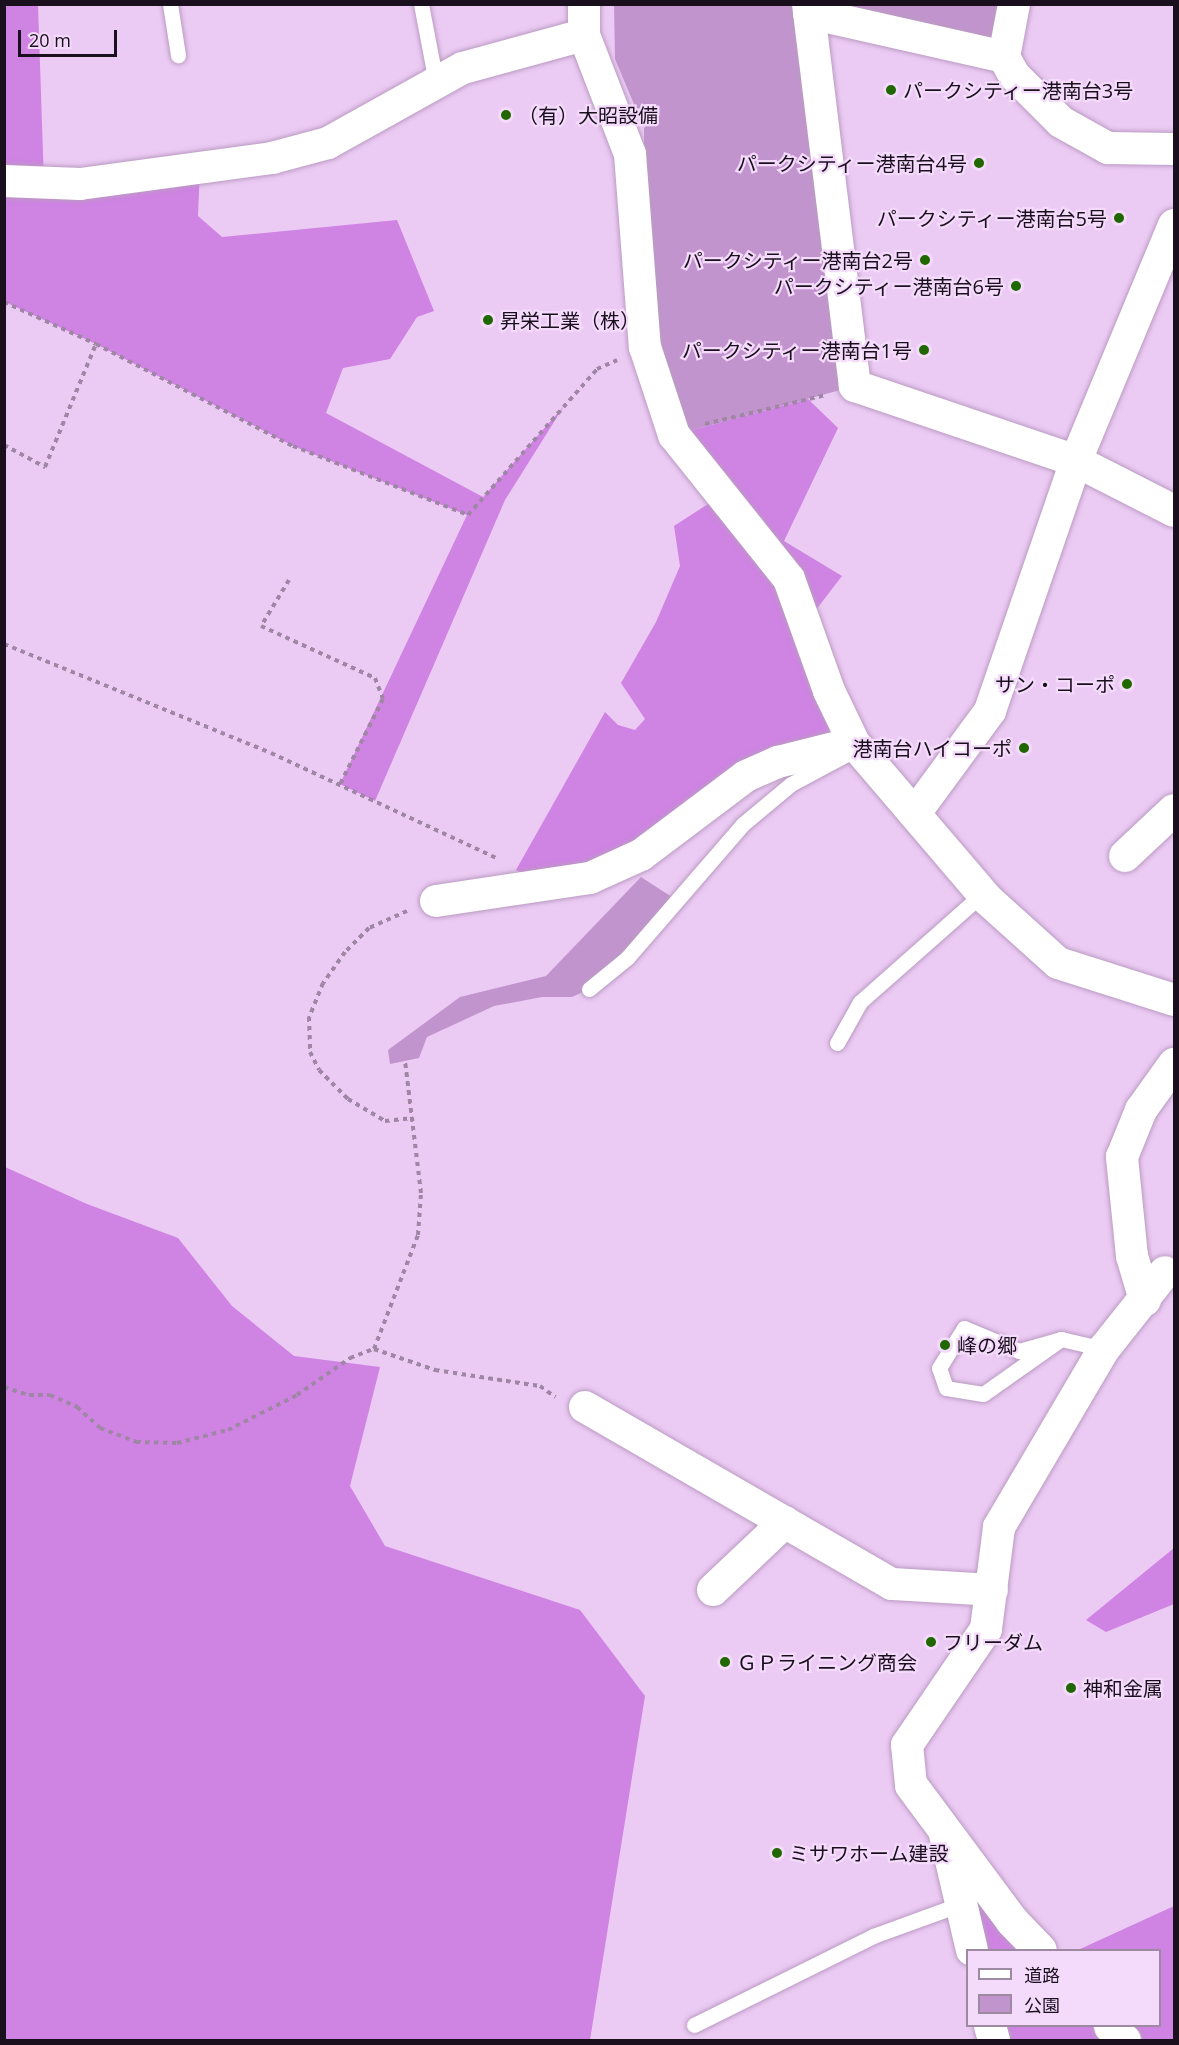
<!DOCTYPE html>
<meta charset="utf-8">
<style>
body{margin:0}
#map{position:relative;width:1179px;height:2045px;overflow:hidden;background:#ebcaf3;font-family:"Open Sans","Noto Sans JP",sans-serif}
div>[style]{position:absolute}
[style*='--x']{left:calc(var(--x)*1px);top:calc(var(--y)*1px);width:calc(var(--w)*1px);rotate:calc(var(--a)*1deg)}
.green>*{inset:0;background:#c294ce}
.forest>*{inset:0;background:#cf83e3}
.path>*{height:4px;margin-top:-2px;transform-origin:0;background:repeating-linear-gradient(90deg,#9f86a5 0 4.5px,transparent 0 9px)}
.roads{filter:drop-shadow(0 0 2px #ba9bc2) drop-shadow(0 0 2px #ba9bc2)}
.service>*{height:15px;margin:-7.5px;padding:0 7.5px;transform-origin:7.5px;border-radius:7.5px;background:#fff}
.minor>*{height:32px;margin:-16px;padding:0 16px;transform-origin:16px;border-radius:16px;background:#fff}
.tertiary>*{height:33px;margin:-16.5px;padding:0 16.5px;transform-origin:16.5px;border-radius:16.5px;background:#fff}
.dots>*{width:16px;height:16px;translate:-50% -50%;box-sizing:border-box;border:3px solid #f4dafb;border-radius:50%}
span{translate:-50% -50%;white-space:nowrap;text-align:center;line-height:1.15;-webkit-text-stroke:4.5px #f4dafb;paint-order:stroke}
.poi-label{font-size:20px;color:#1a0f1d}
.left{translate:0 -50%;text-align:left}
.right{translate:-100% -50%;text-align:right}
.frame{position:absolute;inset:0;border:6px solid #1a0f1d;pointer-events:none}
.legend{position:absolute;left:966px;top:1949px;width:195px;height:78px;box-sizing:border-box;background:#f4dafb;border:2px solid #9d89a2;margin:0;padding:8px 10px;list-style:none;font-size:18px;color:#1a0f1d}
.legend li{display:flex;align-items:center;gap:12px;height:30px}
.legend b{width:30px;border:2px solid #9d89a2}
.scale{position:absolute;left:18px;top:30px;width:99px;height:27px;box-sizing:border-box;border:3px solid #1a0f1d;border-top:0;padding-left:8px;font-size:18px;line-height:21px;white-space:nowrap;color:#1a0f1d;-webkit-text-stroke:4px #f4dafb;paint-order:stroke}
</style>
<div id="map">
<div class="green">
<i style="clip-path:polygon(614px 5px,1014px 5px,1004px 57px,809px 13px,855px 386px,674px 435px,645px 347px,644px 128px,615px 59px)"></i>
<i style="clip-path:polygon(641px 877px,678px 901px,589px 989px,572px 997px,542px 997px,494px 1006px,427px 1037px,419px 1058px,390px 1064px,388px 1050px,460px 997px,546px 976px)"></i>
</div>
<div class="forest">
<i style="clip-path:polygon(5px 5px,38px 5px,44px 183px,200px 168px,198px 216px,222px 237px,397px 220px,434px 311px,417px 317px,390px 359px,343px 368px,326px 413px,483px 497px,564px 406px,505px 500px,375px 801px,340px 784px,467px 515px,293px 446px,96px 344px,5px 302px)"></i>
<i style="clip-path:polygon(808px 399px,838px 428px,784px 541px,842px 576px,805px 624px,854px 743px,543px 886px,516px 870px,605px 712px,618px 725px,635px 730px,645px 719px,621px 683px,656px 622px,680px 566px,674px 526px,722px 495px,674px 435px)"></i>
<i style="clip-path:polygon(5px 1167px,87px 1204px,178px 1238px,232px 1306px,294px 1356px,380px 1367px,350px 1486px,385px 1546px,580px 1610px,645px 1696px,590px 2040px,5px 2040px)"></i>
<i style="clip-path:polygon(1174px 1548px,1174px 1604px,1106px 1632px,1086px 1620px)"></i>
<i style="clip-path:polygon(961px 1904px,1002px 1907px,1041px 1950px,972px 1950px)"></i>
<i style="clip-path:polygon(1174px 1906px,1174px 2040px,994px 2040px,990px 2026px,1160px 2026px,1160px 1950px,1078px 1950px)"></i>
</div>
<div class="path">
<i style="--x:4;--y:302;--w:101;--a:24.5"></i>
<i style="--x:96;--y:344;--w:222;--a:27.4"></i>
<i style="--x:293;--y:446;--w:188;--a:21.5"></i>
<i style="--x:468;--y:515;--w:195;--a:-48.5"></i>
<i style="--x:597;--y:369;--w:22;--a:-24"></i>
<i style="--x:705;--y:424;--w:124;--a:-13.5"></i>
<i style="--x:4;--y:445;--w:47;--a:28.2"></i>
<i style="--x:45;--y:467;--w:133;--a:-67.5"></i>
<i style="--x:289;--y:580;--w:54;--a:121.3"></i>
<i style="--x:261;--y:626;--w:125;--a:24.5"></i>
<i style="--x:375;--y:678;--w:22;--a:69"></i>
<i style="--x:383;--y:699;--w:95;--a:116.8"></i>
<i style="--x:4;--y:644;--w:288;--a:22.2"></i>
<i style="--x:271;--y:753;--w:248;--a:25"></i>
<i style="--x:407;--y:911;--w:42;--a:155.9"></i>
<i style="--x:369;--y:928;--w:34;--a:135"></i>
<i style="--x:345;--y:952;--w:38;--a:125"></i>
<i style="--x:323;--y:983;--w:37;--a:112"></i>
<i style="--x:309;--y:1017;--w:35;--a:88"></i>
<i style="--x:310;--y:1052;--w:20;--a:63"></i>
<i style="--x:319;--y:1070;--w:41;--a:45"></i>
<i style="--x:348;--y:1099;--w:43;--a:30.7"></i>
<i style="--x:385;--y:1121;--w:28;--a:-6"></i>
<i style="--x:374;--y:1349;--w:65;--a:19"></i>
<i style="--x:435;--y:1370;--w:106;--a:8.7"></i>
<i style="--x:540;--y:1386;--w:19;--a:36"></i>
<i style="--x:4;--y:1387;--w:26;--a:18"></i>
<i style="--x:29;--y:1395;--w:21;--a:0"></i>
<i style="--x:50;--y:1395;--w:30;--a:24"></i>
<i style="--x:77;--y:1407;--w:31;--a:42"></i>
<i style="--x:100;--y:1428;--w:39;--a:21"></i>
<i style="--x:136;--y:1442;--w:41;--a:1.4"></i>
<i style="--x:177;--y:1443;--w:53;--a:-14.3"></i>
<i style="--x:228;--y:1430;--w:77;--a:-26.9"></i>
<i style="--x:297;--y:1395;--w:65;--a:-34.9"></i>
<i style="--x:350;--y:1358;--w:26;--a:-21"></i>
<i style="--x:374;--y:1349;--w:122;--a:-68.9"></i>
<i style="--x:418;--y:1235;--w:42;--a:-85.9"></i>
<i style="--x:421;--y:1193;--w:133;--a:-96.9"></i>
</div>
<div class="roads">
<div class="service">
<i style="--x:170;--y:4;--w:52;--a:81.1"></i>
<i style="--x:421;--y:4;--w:80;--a:79.2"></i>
<i style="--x:589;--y:989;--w:49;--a:-39.2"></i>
<i style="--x:627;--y:958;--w:177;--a:-49.1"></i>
<i style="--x:743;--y:824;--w:62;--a:-39.8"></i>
<i style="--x:791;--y:784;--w:61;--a:-28.2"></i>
<i style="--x:837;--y:1043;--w:47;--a:-60.7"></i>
<i style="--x:860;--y:1002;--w:164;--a:-41.5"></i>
<i style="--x:1061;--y:1339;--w:95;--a:144.8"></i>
<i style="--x:983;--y:1394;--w:37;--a:-171"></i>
<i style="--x:946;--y:1388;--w:21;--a:-109"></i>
<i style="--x:939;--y:1368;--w:47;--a:-58"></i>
<i style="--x:964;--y:1328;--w:60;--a:22.7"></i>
<i style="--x:1019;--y:1351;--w:44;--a:-15.9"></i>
<i style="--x:1061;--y:1339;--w:44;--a:13.1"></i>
<i style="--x:694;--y:2025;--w:200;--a:-26.4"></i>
<i style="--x:873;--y:1936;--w:94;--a:-20"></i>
</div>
<div class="minor">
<i style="--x:584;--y:4;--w:31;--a:90"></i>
<i style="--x:584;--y:35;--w:128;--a:68.9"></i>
<i style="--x:630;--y:154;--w:194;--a:85.6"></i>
<i style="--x:645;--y:347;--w:93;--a:71.8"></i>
<i style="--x:674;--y:435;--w:184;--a:51.4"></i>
<i style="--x:789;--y:579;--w:119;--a:70.3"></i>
<i style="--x:829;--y:691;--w:58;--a:64.3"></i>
<i style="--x:854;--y:743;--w:206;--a:49.5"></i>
<i style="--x:988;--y:900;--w:94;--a:42"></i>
<i style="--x:1058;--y:963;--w:122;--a:17.7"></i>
<i style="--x:808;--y:4;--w:385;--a:83"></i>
<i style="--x:855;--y:386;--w:233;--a:18.7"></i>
<i style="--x:1076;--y:461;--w:264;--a:109"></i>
<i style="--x:990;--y:711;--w:127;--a:126.3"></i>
<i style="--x:809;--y:13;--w:200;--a:12.7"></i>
<i style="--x:1004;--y:57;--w:21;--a:61"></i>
<i style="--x:1014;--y:75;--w:66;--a:45"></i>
<i style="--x:1061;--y:122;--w:54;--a:29"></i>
<i style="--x:1108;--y:148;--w:66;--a:0.9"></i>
<i style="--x:1004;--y:57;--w:54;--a:-79.3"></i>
<i style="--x:4;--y:181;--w:76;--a:2.3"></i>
<i style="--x:80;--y:184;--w:194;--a:-7.7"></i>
<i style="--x:272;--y:158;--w:58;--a:-15"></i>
<i style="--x:328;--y:143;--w:154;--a:-29.1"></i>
<i style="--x:463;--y:68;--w:125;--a:-15.3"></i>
<i style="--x:1174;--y:225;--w:256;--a:112.6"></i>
<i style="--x:1076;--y:461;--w:110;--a:27"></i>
<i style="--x:1125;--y:856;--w:67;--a:-43.2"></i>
<i style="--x:436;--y:901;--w:156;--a:-8.5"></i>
<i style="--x:590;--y:878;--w:56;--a:-24.3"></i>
<i style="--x:641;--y:855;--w:131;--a:-37"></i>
<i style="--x:746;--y:776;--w:35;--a:-24"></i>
<i style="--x:778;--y:762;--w:78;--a:-14"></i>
<i style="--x:1145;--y:1300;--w:46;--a:-106.5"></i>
<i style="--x:1132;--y:1256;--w:100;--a:-95.8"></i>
<i style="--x:1122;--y:1157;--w:51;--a:-68"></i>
<i style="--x:1141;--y:1110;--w:57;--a:-54.3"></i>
<i style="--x:585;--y:1407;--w:354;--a:30"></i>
<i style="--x:892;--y:1584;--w:100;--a:3.4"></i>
<i style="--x:713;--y:1590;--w:99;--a:-43.4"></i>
<i style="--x:911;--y:1785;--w:40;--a:-95.7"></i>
<i style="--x:907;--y:1745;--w:140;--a:-55.7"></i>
<i style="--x:986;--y:1629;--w:103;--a:-82.7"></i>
<i style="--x:999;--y:1527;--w:207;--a:-59.5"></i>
<i style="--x:1104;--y:1349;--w:98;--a:-51.6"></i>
<i style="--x:944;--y:1830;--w:123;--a:76.9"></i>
<i style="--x:990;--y:2026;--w:15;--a:74"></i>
</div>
<div class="tertiary">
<i style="--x:911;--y:1785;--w:169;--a:53.4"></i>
<i style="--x:1012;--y:1921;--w:40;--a:46"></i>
<i style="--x:1110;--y:2026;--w:20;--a:45"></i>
</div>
</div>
<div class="dots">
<i style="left:891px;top:90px;background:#206700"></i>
<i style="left:506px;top:115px;background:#206700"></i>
<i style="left:979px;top:163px;background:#206700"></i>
<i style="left:1119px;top:218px;background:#206700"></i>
<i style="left:925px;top:260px;background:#206700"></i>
<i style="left:1016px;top:286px;background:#206700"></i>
<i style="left:488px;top:320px;background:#206700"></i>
<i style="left:924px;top:350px;background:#206700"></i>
<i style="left:1127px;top:684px;background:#206700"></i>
<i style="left:1024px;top:748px;background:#206700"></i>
<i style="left:945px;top:1345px;background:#206700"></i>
<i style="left:931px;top:1642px;background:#206700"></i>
<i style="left:725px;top:1662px;background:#206700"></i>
<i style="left:1071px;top:1688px;background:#206700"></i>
<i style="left:777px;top:1853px;background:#206700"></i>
</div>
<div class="poi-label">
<span class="left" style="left:903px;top:90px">パークシティー港南台3号</span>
<span class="left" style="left:518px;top:115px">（有）大昭設備</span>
<span class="right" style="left:967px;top:163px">パークシティー港南台4号</span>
<span class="right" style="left:1107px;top:218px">パークシティー港南台5号</span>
<span class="right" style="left:913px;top:260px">パークシティー港南台2号</span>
<span class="right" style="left:1004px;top:286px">パークシティー港南台6号</span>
<span class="left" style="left:500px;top:320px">昇栄工業（株）</span>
<span class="right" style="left:912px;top:350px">パークシティー港南台1号</span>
<span class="right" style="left:1115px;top:684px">サン・コーポ</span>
<span class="right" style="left:1012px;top:748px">港南台ハイコーポ</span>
<span class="left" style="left:957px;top:1345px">峰の郷</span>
<span class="left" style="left:943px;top:1642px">フリーダム</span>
<span class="left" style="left:737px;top:1662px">ＧＰライニング商会</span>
<span class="left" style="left:1083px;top:1688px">神和金属</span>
<span class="left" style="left:789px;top:1853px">ミサワホーム建設</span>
</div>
<div class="frame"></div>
<ul class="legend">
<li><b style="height:8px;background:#fff"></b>道路</li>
<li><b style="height:16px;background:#c294ce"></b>公園</li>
</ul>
<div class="scale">20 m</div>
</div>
